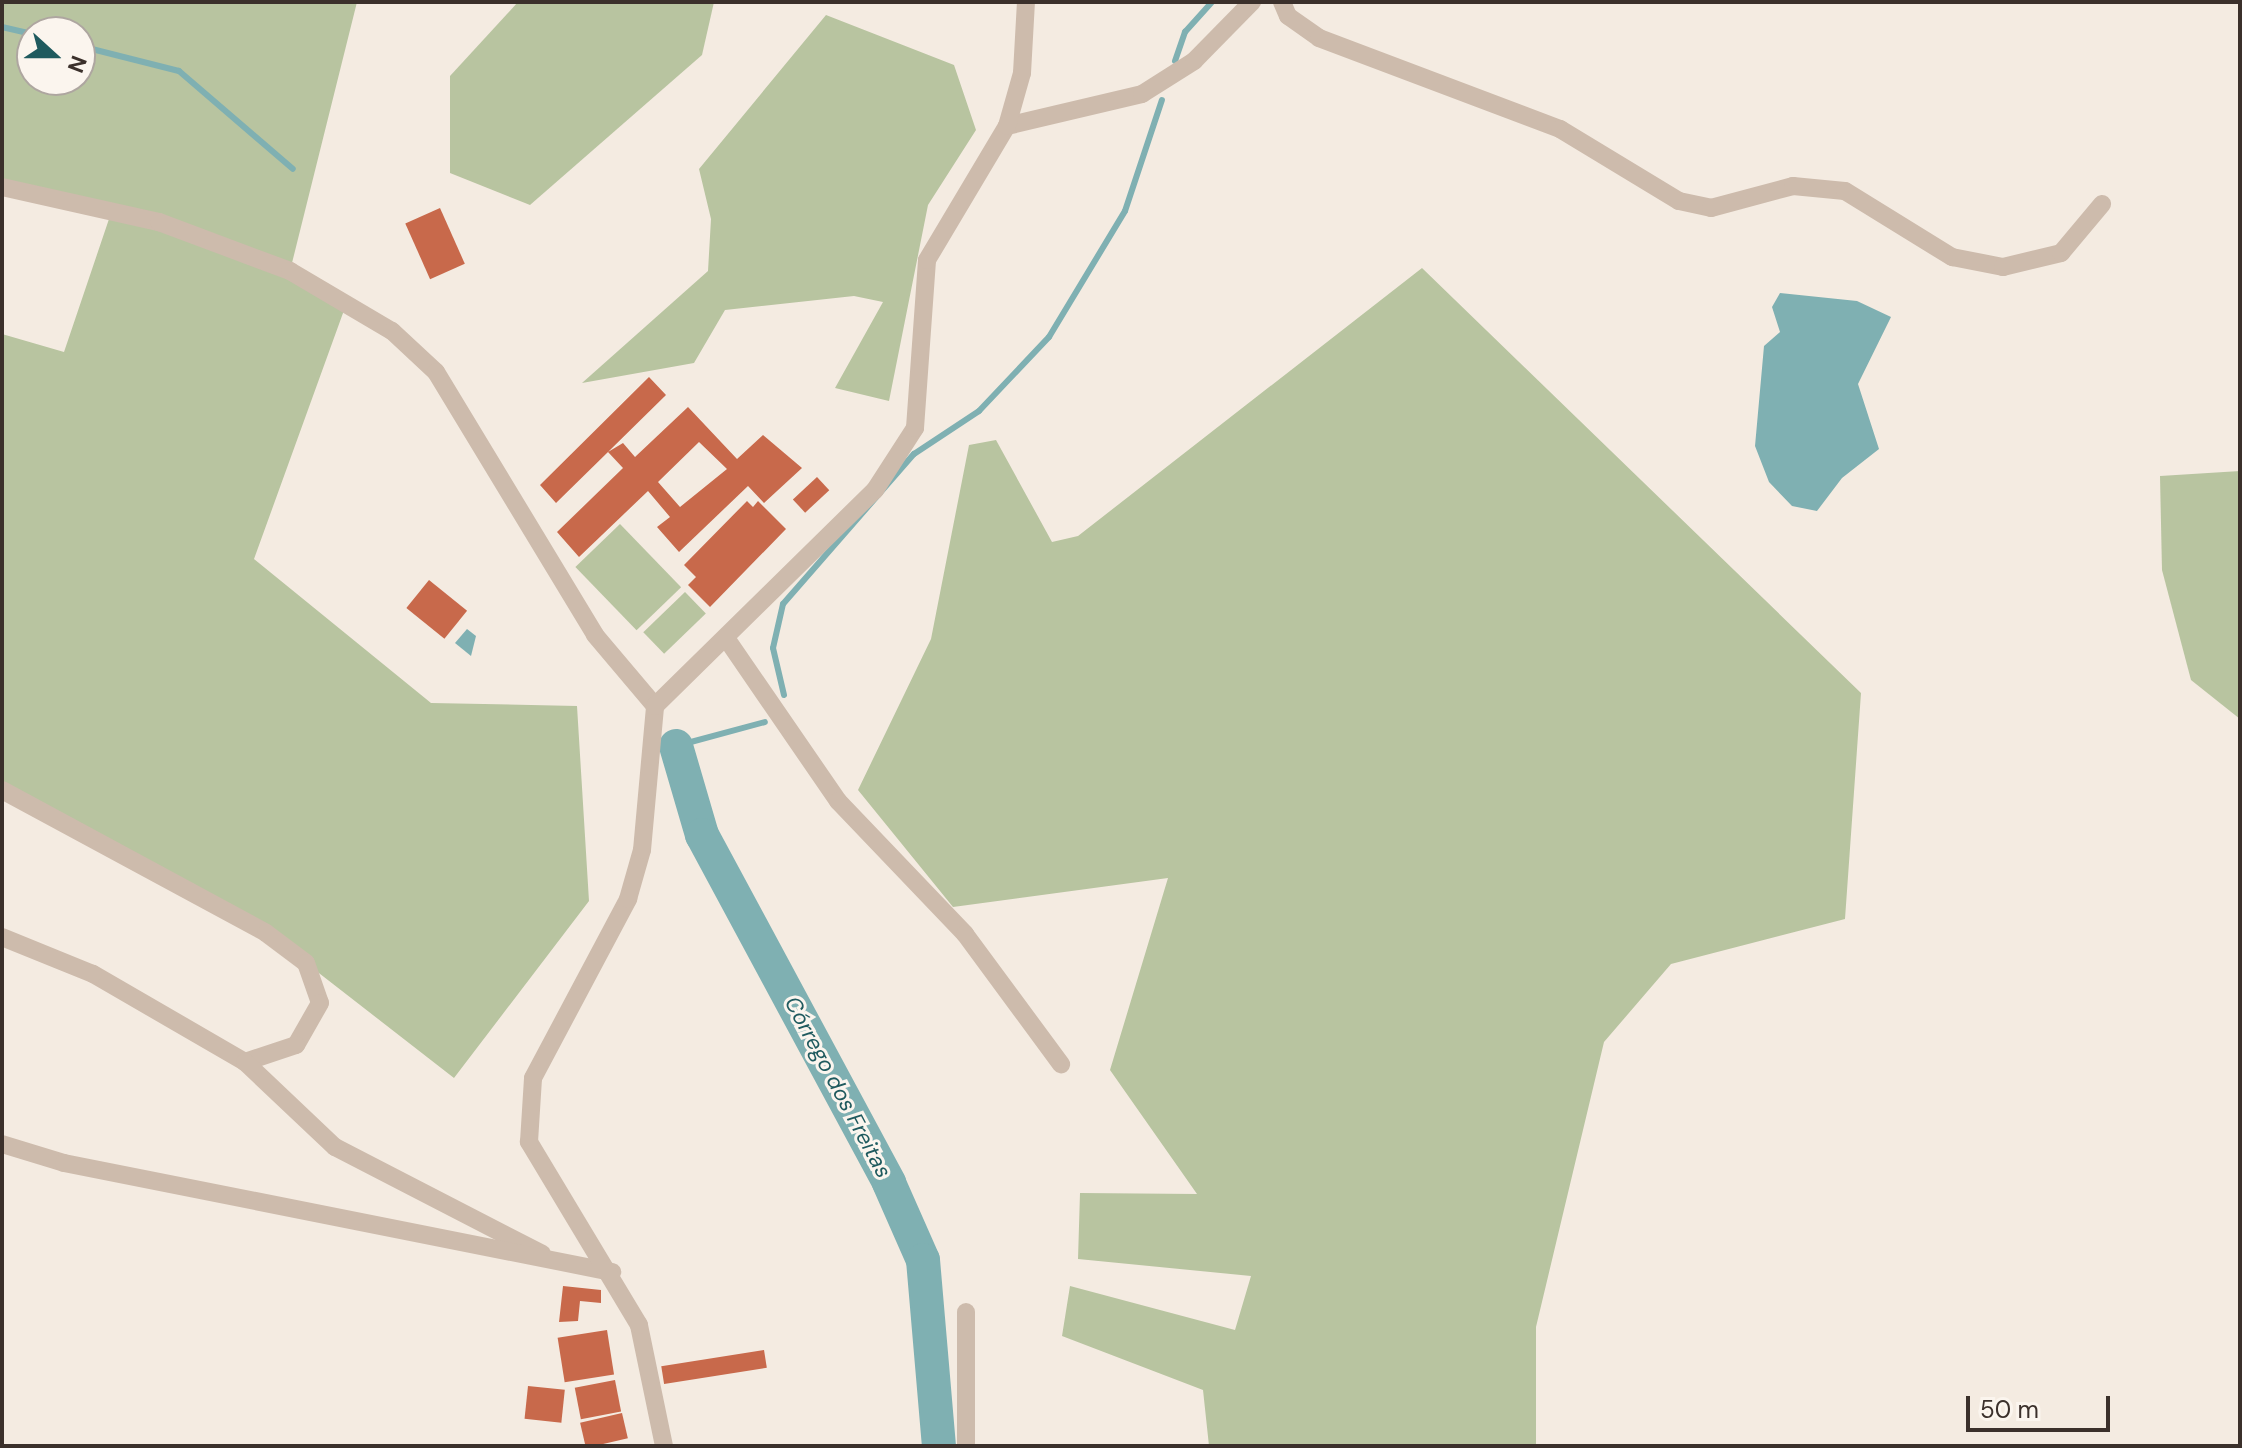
<!DOCTYPE html>
<meta charset="utf-8">
<style>
body{margin:0}
#map{position:relative;width:2242px;height:1448px;overflow:hidden;background:#f4ebe1;font-family:"DM Sans",sans-serif}
div>[style]{position:absolute}
[style*='--x']{left:calc(var(--x)*1px);top:calc(var(--y)*1px);width:calc(var(--w)*1px);rotate:calc(var(--a)*1deg)}
.green>*{inset:0;background:#b8c4a0;transform-origin:0 0}
.water>*{inset:0;background:#7fb0b2}
.stream>*{height:6px;margin:-3px;padding:0 3px;transform-origin:3px;border-radius:3px;background:#7fb0b2}
.river>*{height:34px;margin:-17px;padding:0 17px;transform-origin:17px;border-radius:17px;background:#7fb0b2}
.building>*{inset:0;background:#c8694b;transform-origin:0 0}
.street>*{height:18px;margin:-9px;padding:0 9px;transform-origin:9px;border-radius:9px;background:#cdbbac}
span{translate:-50% -50%;white-space:nowrap;text-align:center;line-height:1.15;-webkit-text-stroke:6px #fbf5ee;paint-order:stroke}
.water-label{font-size:22px;color:#1f5a5e;font-style:italic}
.frame{position:absolute;inset:0;border:4px solid #3b302b;pointer-events:none}
.north{position:absolute;left:16px;top:16px;width:80px;height:80px;box-sizing:border-box;background:#fbf5ee;border:2px solid #aea6a0;border-radius:50%;rotate:111deg;font-size:22px;font-weight:700;line-height:32px;text-align:center;color:#3b302b}
.north::after{content:'';display:block;margin:auto;width:28px;height:36px;background:#1f5a5e;clip-path:polygon(50% 0,100% 100%,50% 72%,0 100%)}
.scale{position:absolute;left:1966px;top:1396px;width:144px;height:36px;box-sizing:border-box;border:4px solid #3b302b;border-top:0;padding-left:10px;font-size:24px;line-height:28px;white-space:nowrap;color:#3b302b;-webkit-text-stroke:6px #fbf5ee;paint-order:stroke}
</style>
<div id="map">
<div class="green">
<i style="clip-path:polygon(evenodd,2px 2px,357px 2px,290px 271px,347px 302px,254px 559px,431px 703px,577px 706px,589px 901px,454px 1078px,306px 963px,2px 789px,2px 334px,64px 352px,109px 219px,2px 183px,2px 2px,32px 32px,80px 32px,80px 80px,32px 80px,32px 32px)"></i>
<i style="clip-path:polygon(518px 2px,714px 2px,702px 55px,530px 205px,450px 173px,450px 76px)"></i>
<i style="clip-path:polygon(826px 15px,954px 65px,976px 130px,928px 205px,889px 401px,835px 388px,883px 302px,854px 296px,725px 310px,694px 363px,582px 383px,708px 271px,711px 219px,699px 169px)"></i>
<i style="clip-path:polygon(1422px 268px,1861px 693px,1845px 919px,1671px 964px,1604px 1042px,1536px 1327px,1536px 1446px,1209px 1446px,1203px 1390px,1062px 1336px,1070px 1286px,1235px 1330px,1251px 1276px,1078px 1259px,1080px 1193px,1197px 1194px,1110px 1070px,1168px 878px,953px 907px,858px 790px,931px 639px,969px 445px,996px 440px,1052px 542px,1078px 536px)"></i>
<i style="clip-path:polygon(2240px 471px,2240px 719px,2191px 680px,2162px 570px,2160px 476px)"></i>
<i style="left:620px;top:524px;width:88px;height:62px;rotate:46deg"></i>
<i style="left:685px;top:592px;width:30px;height:58px;rotate:46deg"></i>
</div>
<div class="water">
<i style="clip-path:polygon(1780px 293px,1857px 301px,1891px 317px,1858px 384px,1879px 449px,1842px 478px,1817px 511px,1792px 506px,1769px 482px,1755px 446px,1764px 346px,1780px 332px,1772px 307px)"></i>
<i style="clip-path:polygon(467px 629px,476px 636px,471px 656px,455px 643px)"></i>
</div>
<div class="stream">
<i style="--x:2;--y:27;--w:31;--a:13"></i>
<i style="--x:80;--y:46;--w:102;--a:14.2"></i>
<i style="--x:179;--y:71;--w:150;--a:40.7"></i>
<i style="--x:1175;--y:61;--w:31;--a:-71"></i>
<i style="--x:1185;--y:32;--w:40;--a:-48"></i>
<i style="--x:784;--y:695;--w:48;--a:-103.2"></i>
<i style="--x:773;--y:648;--w:45;--a:-77.2"></i>
<i style="--x:783;--y:604;--w:199;--a:-48.9"></i>
<i style="--x:914;--y:454;--w:78;--a:-33.5"></i>
<i style="--x:979;--y:411;--w:102;--a:-46.6"></i>
<i style="--x:1049;--y:337;--w:147;--a:-58.9"></i>
<i style="--x:1125;--y:211;--w:117;--a:-71.6"></i>
<i style="--x:676;--y:746;--w:92;--a:-15.1"></i>
</div>
<div class="river">
<i style="--x:676;--y:746;--w:93;--a:73.7"></i>
<i style="--x:702;--y:835;--w:395;--a:61.7"></i>
<i style="--x:889;--y:1183;--w:84;--a:66.2"></i>
<i style="--x:923;--y:1260;--w:187;--a:85.1"></i>
</div>
<div class="building">
<i style="left:440px;top:208px;width:61px;height:38px;rotate:66deg"></i>
<i style="clip-path:polygon(evenodd,649px 377px,666px 395px,608px 452px,623px 443px,635px 457px,688px 407px,737px 459px,763px 435px,802px 468px,764px 503px,748px 486px,679px 552px,657px 527px,670px 517px,648px 491px,579px 557px,557px 532px,623px 468px,608px 452px,556px 503px,540px 485px,649px 377px,699px 442px,727px 469px,680px 507px,658px 482px,699px 442px)"></i>
<i style="left:817px;top:477px;width:18px;height:33px;rotate:47deg"></i>
<i style="clip-path:polygon(747px 501px,753px 507px,758px 501px,786px 529px,710px 607px,688px 585px,696px 577px,684px 565px)"></i>
<i style="left:429px;top:580px;width:49px;height:36px;rotate:39deg"></i>
<i style="clip-path:polygon(563px 1286px,601px 1290px,601px 1303px,580px 1301px,578px 1321px,559px 1322px)"></i>
<i style="left:607px;top:1330px;width:45px;height:50px;rotate:81deg"></i>
<i style="left:764px;top:1350px;width:18px;height:104px;rotate:81deg"></i>
<i style="left:615px;top:1380px;width:32px;height:41px;rotate:79deg"></i>
<i style="left:528px;top:1386px;width:37px;height:33px;rotate:6deg"></i>
<i style="left:622px;top:1413px;width:26px;height:43px;rotate:77deg"></i>
</div>
<div class="street">
<i style="--x:1282;--y:2;--w:15;--a:67"></i>
<i style="--x:1288;--y:16;--w:38;--a:35"></i>
<i style="--x:1319;--y:38;--w:258;--a:20.7"></i>
<i style="--x:1560;--y:129;--w:139;--a:31.2"></i>
<i style="--x:1679;--y:201;--w:33;--a:12"></i>
<i style="--x:1711;--y:208;--w:85;--a:-15"></i>
<i style="--x:1793;--y:186;--w:52;--a:5.5"></i>
<i style="--x:1845;--y:191;--w:126;--a:31.7"></i>
<i style="--x:1952;--y:257;--w:52;--a:11.1"></i>
<i style="--x:2003;--y:267;--w:60;--a:-13.6"></i>
<i style="--x:2061;--y:253;--w:64;--a:-50.1"></i>
<i style="--x:1007;--y:126;--w:139;--a:-13.3"></i>
<i style="--x:1142;--y:94;--w:62;--a:-32.4"></i>
<i style="--x:1194;--y:61;--w:83;--a:-45.5"></i>
<i style="--x:2;--y:187;--w:161;--a:12.6"></i>
<i style="--x:159;--y:222;--w:140;--a:20.5"></i>
<i style="--x:290;--y:271;--w:118;--a:30.5"></i>
<i style="--x:392;--y:331;--w:60;--a:43"></i>
<i style="--x:436;--y:372;--w:307;--a:58.8"></i>
<i style="--x:595;--y:635;--w:93;--a:49.8"></i>
<i style="--x:726;--y:638;--w:198;--a:55.5"></i>
<i style="--x:838;--y:801;--w:184;--a:46.3"></i>
<i style="--x:965;--y:934;--w:162;--a:53.6"></i>
<i style="--x:2;--y:790;--w:300;--a:28.4"></i>
<i style="--x:266;--y:933;--w:50;--a:36.9"></i>
<i style="--x:306;--y:963;--w:42;--a:70.7"></i>
<i style="--x:320;--y:1003;--w:48;--a:119.7"></i>
<i style="--x:296;--y:1045;--w:54;--a:161.6"></i>
<i style="--x:245;--y:1062;--w:176;--a:-149.9"></i>
<i style="--x:93;--y:974;--w:98;--a:-157.9"></i>
<i style="--x:245;--y:1062;--w:124;--a:43.4"></i>
<i style="--x:335;--y:1147;--w:233;--a:27.3"></i>
<i style="--x:2;--y:1144;--w:65;--a:17"></i>
<i style="--x:64;--y:1163;--w:559;--a:11.25"></i>
<i style="--x:664;--y:1446;--w:124;--a:-101.7"></i>
<i style="--x:639;--y:1325;--w:214;--a:-121"></i>
<i style="--x:529;--y:1142;--w:64;--a:-86.4"></i>
<i style="--x:533;--y:1078;--w:203;--a:-62"></i>
<i style="--x:628;--y:899;--w:51;--a:-74.1"></i>
<i style="--x:642;--y:850;--w:145;--a:-84.8"></i>
<i style="--x:655;--y:706;--w:308;--a:-44.5"></i>
<i style="--x:875;--y:490;--w:74;--a:-57.2"></i>
<i style="--x:915;--y:428;--w:168;--a:-85.9"></i>
<i style="--x:927;--y:260;--w:156;--a:-59.2"></i>
<i style="--x:1007;--y:126;--w:55;--a:-74.2"></i>
<i style="--x:1022;--y:73;--w:71;--a:-86.8"></i>
<i style="--x:966;--y:1446;--w:134;--a:-90"></i>
</div>
<div class="water-label">
<span style="left:838px;top:1087px;rotate:62deg">Córrego dos Freitas</span>
</div>
<div class="frame"></div>
<div class="north">N</div>
<div class="scale">50 m</div>
</div>
